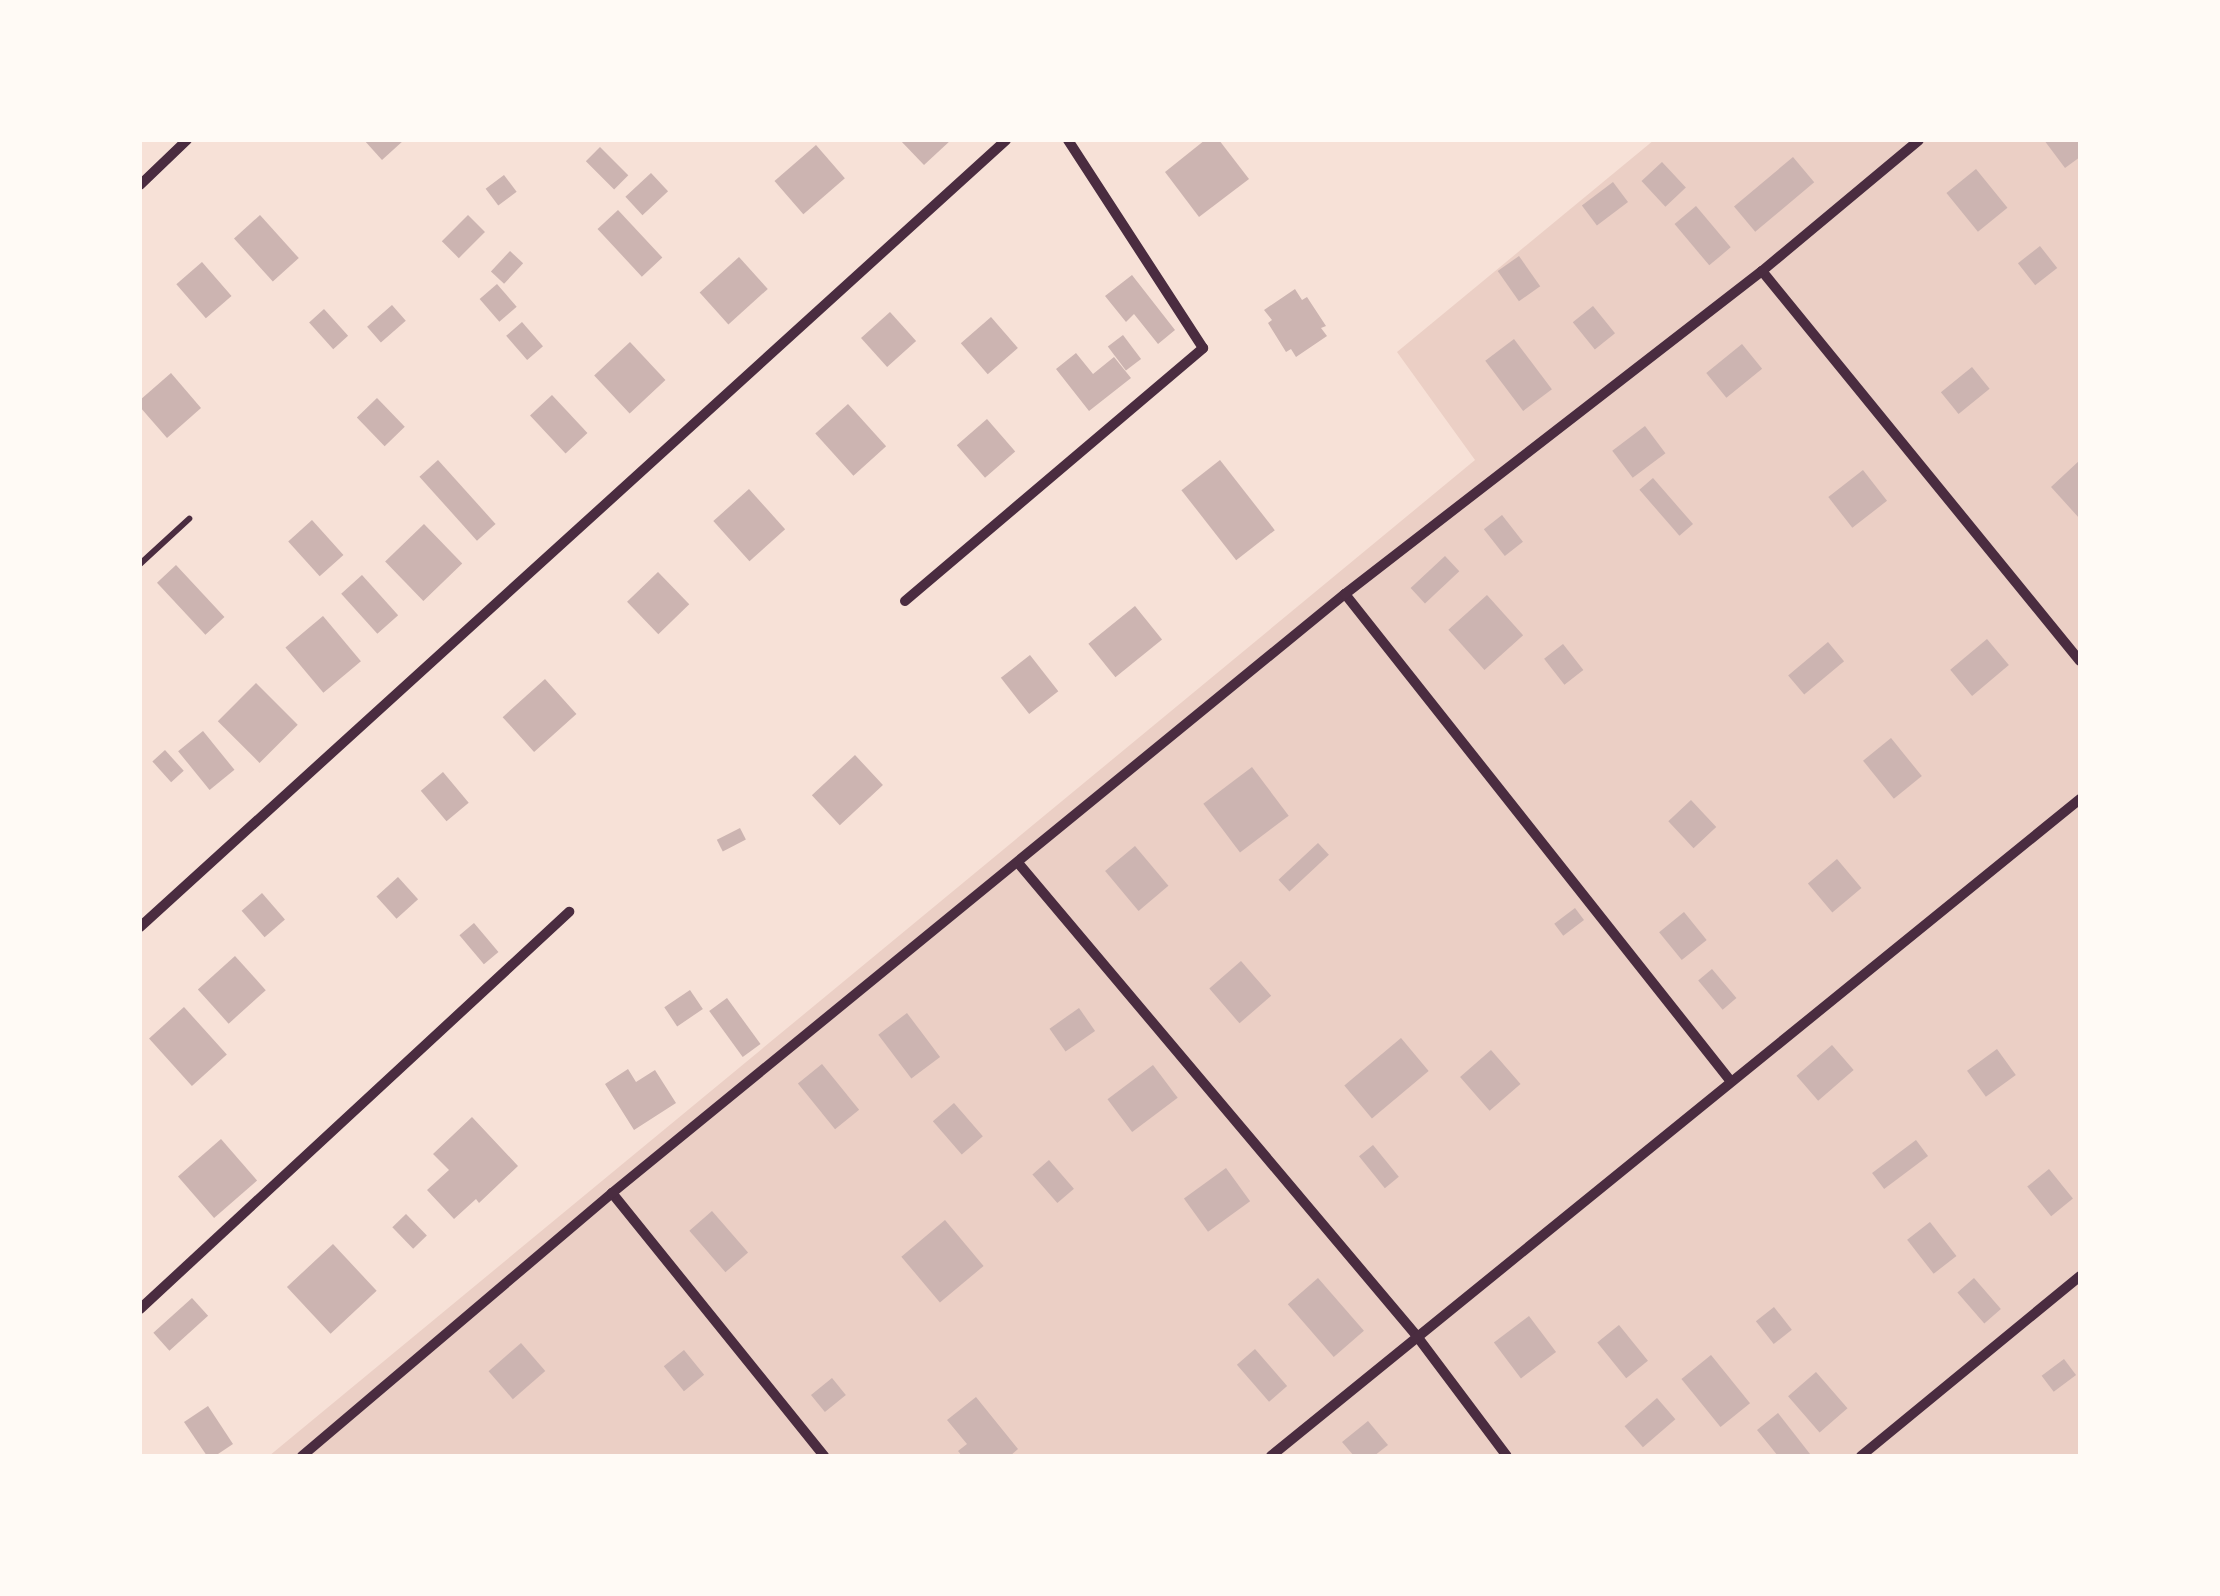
<!DOCTYPE html>
<style>
body{margin:0}
#map{position:relative;width:2220px;height:1596px;overflow:hidden;background:#f7e1d7;font-family:"Roboto Condensed",sans-serif}
div>[style]{position:absolute}
[style*='--x']{left:calc(var(--x)*1px);top:calc(var(--y)*1px);width:calc(var(--w)*1px);rotate:calc(var(--a)*1deg)}
.green>*{inset:0;background:#ebcfc5}
.building>*{inset:0;background:#ccb4b1;transform-origin:0 0}
.service>*{height:6px;margin:-3px;padding:0 3px;transform-origin:3px;border-radius:3px;background:#4a2c40}
.minor>*{height:10px;margin:-5px;padding:0 5px;transform-origin:5px;border-radius:5px;background:#4a2c40}
span{translate:-50% -50%;white-space:nowrap;text-align:center;line-height:1.15;-webkit-text-stroke:10px #fffaf5;paint-order:stroke}
.frame{position:absolute;inset:0;border:142px solid #fffaf5;pointer-events:none}
</style>
<div id="map">
<div class="green">
<i style="clip-path:polygon(1654px 140px,2080px 140px,2080px 1456px,269px 1456px,1475px 460px,1397px 352px)"></i>
</div>
<div class="building">
<i style="clip-path:polygon(364px 140px,404px 140px,382px 160px)"></i>
<i style="clip-path:polygon(900px 140px,951px 140px,924px 165px)"></i>
<i style="clip-path:polygon(1205px 140px,1219px 140px,1249px 179px,1199px 217px,1165px 172px)"></i>
<i style="clip-path:polygon(2044px 140px,2080px 140px,2080px 157px,2065px 168px)"></i>
<i style="left:816px;top:145px;width:44px;height:55px;rotate:49deg"></i>
<i style="left:600px;top:147px;width:40px;height:20px;rotate:45deg"></i>
<i style="left:1793px;top:157px;width:33px;height:77px;rotate:50deg"></i>
<i style="left:1662px;top:162px;width:35px;height:28px;rotate:47deg"></i>
<i style="left:1976px;top:169px;width:50px;height:38px;rotate:51deg"></i>
<i style="left:651px;top:173px;width:25px;height:35px;rotate:47deg"></i>
<i style="left:504px;top:175px;width:21px;height:23px;rotate:53deg"></i>
<i style="left:1613px;top:182px;width:25px;height:39px;rotate:53deg"></i>
<i style="left:1696px;top:206px;width:54px;height:28px;rotate:50deg"></i>
<i style="left:618px;top:210px;width:65px;height:28px;rotate:47deg"></i>
<i style="left:260px;top:215px;width:58px;height:35px;rotate:48deg"></i>
<i style="left:468px;top:215px;width:24px;height:37px;rotate:45deg"></i>
<i style="left:2040px;top:246px;width:28px;height:28px;rotate:52deg"></i>
<i style="left:510px;top:251px;width:18px;height:28px;rotate:43deg"></i>
<i style="left:1519px;top:256px;width:37px;height:26px;rotate:55deg"></i>
<i style="left:739px;top:257px;width:43px;height:53px;rotate:48deg"></i>
<i style="left:202px;top:262px;width:45px;height:34px;rotate:49deg"></i>
<i style="clip-path:polygon(1132px 275px,1175px 330px,1158px 344px,1134px 314px,1126px 322px,1105px 296px)"></i>
<i style="left:497px;top:284px;width:30px;height:23px;rotate:49deg"></i>
<i style="clip-path:polygon(1295px 289px,1302px 300px,1307px 297px,1326px 326px,1321px 328px,1327px 336px,1296px 357px,1291px 349px,1286px 352px,1268px 323px,1272px 320px,1264px 310px)"></i>
<i style="left:392px;top:305px;width:21px;height:33px;rotate:49deg"></i>
<i style="left:1593px;top:306px;width:35px;height:26px;rotate:51deg"></i>
<i style="left:324px;top:309px;width:36px;height:20px;rotate:48deg"></i>
<i style="left:890px;top:312px;width:39px;height:39px;rotate:48deg"></i>
<i style="left:991px;top:317px;width:41px;height:40px;rotate:49deg"></i>
<i style="left:522px;top:322px;width:32px;height:21px;rotate:49deg"></i>
<i style="left:1123px;top:335px;width:30px;height:19px;rotate:53deg"></i>
<i style="left:1514px;top:339px;width:63px;height:36px;rotate:53deg"></i>
<i style="left:630px;top:342px;width:52px;height:49px;rotate:47deg"></i>
<i style="left:1742px;top:344px;width:32px;height:46px;rotate:51deg"></i>
<i style="clip-path:polygon(1076px 353px,1093px 374px,1114px 357px,1131px 378px,1089px 411px,1056px 369px)"></i>
<i style="left:1972px;top:367px;width:28px;height:40px;rotate:51deg"></i>
<i style="clip-path:polygon(171px 373px,201px 408px,167px 438px,140px 407px,140px 400px)"></i>
<i style="left:552px;top:395px;width:52px;height:30px;rotate:47deg"></i>
<i style="left:377px;top:398px;width:40px;height:28px;rotate:46deg"></i>
<i style="left:848px;top:404px;width:57px;height:44px;rotate:48deg"></i>
<i style="left:987px;top:419px;width:43px;height:40px;rotate:49deg"></i>
<i style="left:1645px;top:426px;width:34px;height:41px;rotate:53deg"></i>
<i style="left:438px;top:460px;width:86px;height:25px;rotate:48deg"></i>
<i style="left:1220px;top:460px;width:89px;height:49px;rotate:52deg"></i>
<i style="clip-path:polygon(2080px 460px,2080px 519px,2051px 487px)"></i>
<i style="left:1863px;top:470px;width:39px;height:44px;rotate:52deg"></i>
<i style="left:1653px;top:478px;width:61px;height:18px;rotate:49deg"></i>
<i style="left:749px;top:489px;width:54px;height:48px;rotate:48deg"></i>
<i style="left:1502px;top:515px;width:34px;height:23px;rotate:52deg"></i>
<i style="left:312px;top:520px;width:47px;height:32px;rotate:48deg"></i>
<i style="left:424px;top:524px;width:55px;height:54px;rotate:46deg"></i>
<i style="left:1445px;top:556px;width:21px;height:47px;rotate:47deg"></i>
<i style="left:176px;top:565px;width:71px;height:26px;rotate:47deg"></i>
<i style="left:658px;top:572px;width:45px;height:43px;rotate:46deg"></i>
<i style="left:362px;top:575px;width:54px;height:28px;rotate:48deg"></i>
<i style="left:1487px;top:595px;width:54px;height:52px;rotate:48deg"></i>
<i style="left:1135px;top:606px;width:43px;height:60px;rotate:51deg"></i>
<i style="left:323px;top:616px;width:59px;height:49px;rotate:50deg"></i>
<i style="left:1987px;top:639px;width:34px;height:48px;rotate:50deg"></i>
<i style="left:1828px;top:642px;width:25px;height:52px;rotate:50deg"></i>
<i style="left:1563px;top:644px;width:33px;height:24px;rotate:52deg"></i>
<i style="left:1030px;top:655px;width:46px;height:37px;rotate:52deg"></i>
<i style="left:545px;top:679px;width:47px;height:57px;rotate:48deg"></i>
<i style="left:256px;top:683px;width:59px;height:54px;rotate:45deg"></i>
<i style="left:203px;top:731px;width:50px;height:32px;rotate:51deg"></i>
<i style="left:1891px;top:738px;width:49px;height:36px;rotate:51deg"></i>
<i style="left:165px;top:750px;width:28px;height:17px;rotate:48deg"></i>
<i style="left:855px;top:755px;width:41px;height:59px;rotate:47deg"></i>
<i style="left:1252px;top:767px;width:61px;height:61px;rotate:53deg"></i>
<i style="left:443px;top:772px;width:40px;height:29px;rotate:50deg"></i>
<i style="left:1691px;top:800px;width:37px;height:31px;rotate:47deg"></i>
<i style="left:740px;top:828px;width:13px;height:26px;rotate:63deg"></i>
<i style="left:1318px;top:843px;width:16px;height:54px;rotate:47deg"></i>
<i style="left:1135px;top:846px;width:52px;height:39px;rotate:50deg"></i>
<i style="left:1837px;top:859px;width:38px;height:38px;rotate:50deg"></i>
<i style="left:398px;top:877px;width:30px;height:29px;rotate:48deg"></i>
<i style="left:262px;top:893px;width:35px;height:27px;rotate:49deg"></i>
<i style="left:1575px;top:908px;width:15px;height:26px;rotate:53deg"></i>
<i style="left:1684px;top:912px;width:36px;height:32px;rotate:51deg"></i>
<i style="left:474px;top:923px;width:38px;height:19px;rotate:50deg"></i>
<i style="left:235px;top:956px;width:46px;height:50px;rotate:48deg"></i>
<i style="left:1241px;top:961px;width:46px;height:42px;rotate:49deg"></i>
<i style="left:1712px;top:969px;width:38px;height:18px;rotate:50deg"></i>
<i style="left:690px;top:990px;width:23px;height:31px;rotate:56deg"></i>
<i style="left:727px;top:998px;width:57px;height:22px;rotate:54deg"></i>
<i style="left:184px;top:1007px;width:64px;height:47px;rotate:48deg"></i>
<i style="left:1079px;top:1008px;width:28px;height:36px;rotate:55deg"></i>
<i style="left:907px;top:1013px;width:55px;height:36px;rotate:53deg"></i>
<i style="left:1401px;top:1038px;width:43px;height:74px;rotate:50deg"></i>
<i style="left:1832px;top:1045px;width:33px;height:47px;rotate:49deg"></i>
<i style="left:1997px;top:1049px;width:32px;height:37px;rotate:54deg"></i>
<i style="left:1491px;top:1050px;width:45px;height:41px;rotate:49deg"></i>
<i style="left:822px;top:1064px;width:59px;height:31px;rotate:51deg"></i>
<i style="left:1153px;top:1065px;width:41px;height:57px;rotate:53deg"></i>
<i style="clip-path:polygon(628px 1069px,636px 1082px,655px 1070px,676px 1103px,634px 1130px,605px 1084px)"></i>
<i style="left:954px;top:1103px;width:44px;height:28px;rotate:49deg"></i>
<i style="clip-path:polygon(472px 1117px,518px 1166px,479px 1203px,476px 1199px,454px 1219px,427px 1190px,449px 1170px,433px 1154px)"></i>
<i style="left:221px;top:1139px;width:55px;height:57px;rotate:49deg"></i>
<i style="left:1916px;top:1140px;width:20px;height:55px;rotate:53deg"></i>
<i style="left:1373px;top:1145px;width:41px;height:18px;rotate:51deg"></i>
<i style="left:1049px;top:1160px;width:38px;height:22px;rotate:49deg"></i>
<i style="left:1226px;top:1168px;width:41px;height:52px;rotate:54deg"></i>
<i style="left:2049px;top:1169px;width:38px;height:28px;rotate:51deg"></i>
<i style="left:712px;top:1211px;width:55px;height:30px;rotate:49deg"></i>
<i style="left:406px;top:1214px;width:30px;height:19px;rotate:46deg"></i>
<i style="left:945px;top:1220px;width:60px;height:57px;rotate:50deg"></i>
<i style="left:1930px;top:1222px;width:43px;height:29px;rotate:52deg"></i>
<i style="left:333px;top:1244px;width:64px;height:63px;rotate:47deg"></i>
<i style="left:1318px;top:1278px;width:70px;height:40px;rotate:49deg"></i>
<i style="left:1974px;top:1278px;width:41px;height:22px;rotate:49deg"></i>
<i style="left:192px;top:1298px;width:24px;height:52px;rotate:48deg"></i>
<i style="left:1774px;top:1307px;width:29px;height:23px;rotate:52deg"></i>
<i style="left:1529px;top:1316px;width:45px;height:44px;rotate:53deg"></i>
<i style="left:1619px;top:1325px;width:46px;height:28px;rotate:51deg"></i>
<i style="left:521px;top:1343px;width:37px;height:43px;rotate:49deg"></i>
<i style="left:1255px;top:1349px;width:49px;height:24px;rotate:49deg"></i>
<i style="left:684px;top:1350px;width:32px;height:26px;rotate:51deg"></i>
<i style="left:1711px;top:1355px;width:62px;height:38px;rotate:51deg"></i>
<i style="left:2064px;top:1359px;width:20px;height:28px;rotate:53deg"></i>
<i style="left:1816px;top:1372px;width:48px;height:37px;rotate:49deg"></i>
<i style="left:832px;top:1378px;width:22px;height:27px;rotate:51deg"></i>
<i style="clip-path:polygon(976px 1397px,1018px 1449px,1010px 1456px,962px 1456px,958px 1451px,967px 1444px,947px 1420px)"></i>
<i style="left:1657px;top:1398px;width:28px;height:43px;rotate:49deg"></i>
<i style="clip-path:polygon(208px 1406px,233px 1444px,215px 1456px,207px 1456px,184px 1422px)"></i>
<i style="clip-path:polygon(1778px 1413px,1810px 1454px,1807px 1456px,1778px 1456px,1757px 1430px)"></i>
<i style="clip-path:polygon(1368px 1421px,1388px 1445px,1374px 1456px,1354px 1456px,1342px 1442px)"></i>
</div>
<div class="service">
<i style="--x:140;--y:564;--w:67;--a:-42.6"></i>
</div>
<div class="minor">
<i style="--x:140;--y:185;--w:65;--a:-43.8"></i>
<i style="--x:1762;--y:271;--w:503;--a:50.81"></i>
<i style="--x:1345;--y:594;--w:619;--a:51.63"></i>
<i style="--x:905;--y:601;--w:391;--a:-40.3"></i>
<i style="--x:1203;--y:348;--w:248;--a:-123"></i>
<i style="--x:1019;--y:864;--w:616;--a:49.87"></i>
<i style="--x:1416;--y:1335;--w:151;--a:53.1"></i>
<i style="--x:140;--y:927;--w:1170;--a:-42.26"></i>
<i style="--x:612;--y:1193;--w:338;--a:51.1"></i>
<i style="--x:140;--y:1309;--w:585;--a:-42.78"></i>
<i style="--x:302;--y:1456;--w:407;--a:-40.3"></i>
<i style="--x:612;--y:1193;--w:947;--a:-39.26"></i>
<i style="--x:1345;--y:594;--w:527;--a:-37.76"></i>
<i style="--x:1762;--y:271;--w:204;--a:-39.8"></i>
<i style="--x:1271;--y:1456;--w:1042;--a:-39.08"></i>
<i style="--x:1861;--y:1456;--w:283;--a:-39.4"></i>
</div>
<div class="frame"></div>
</div>
